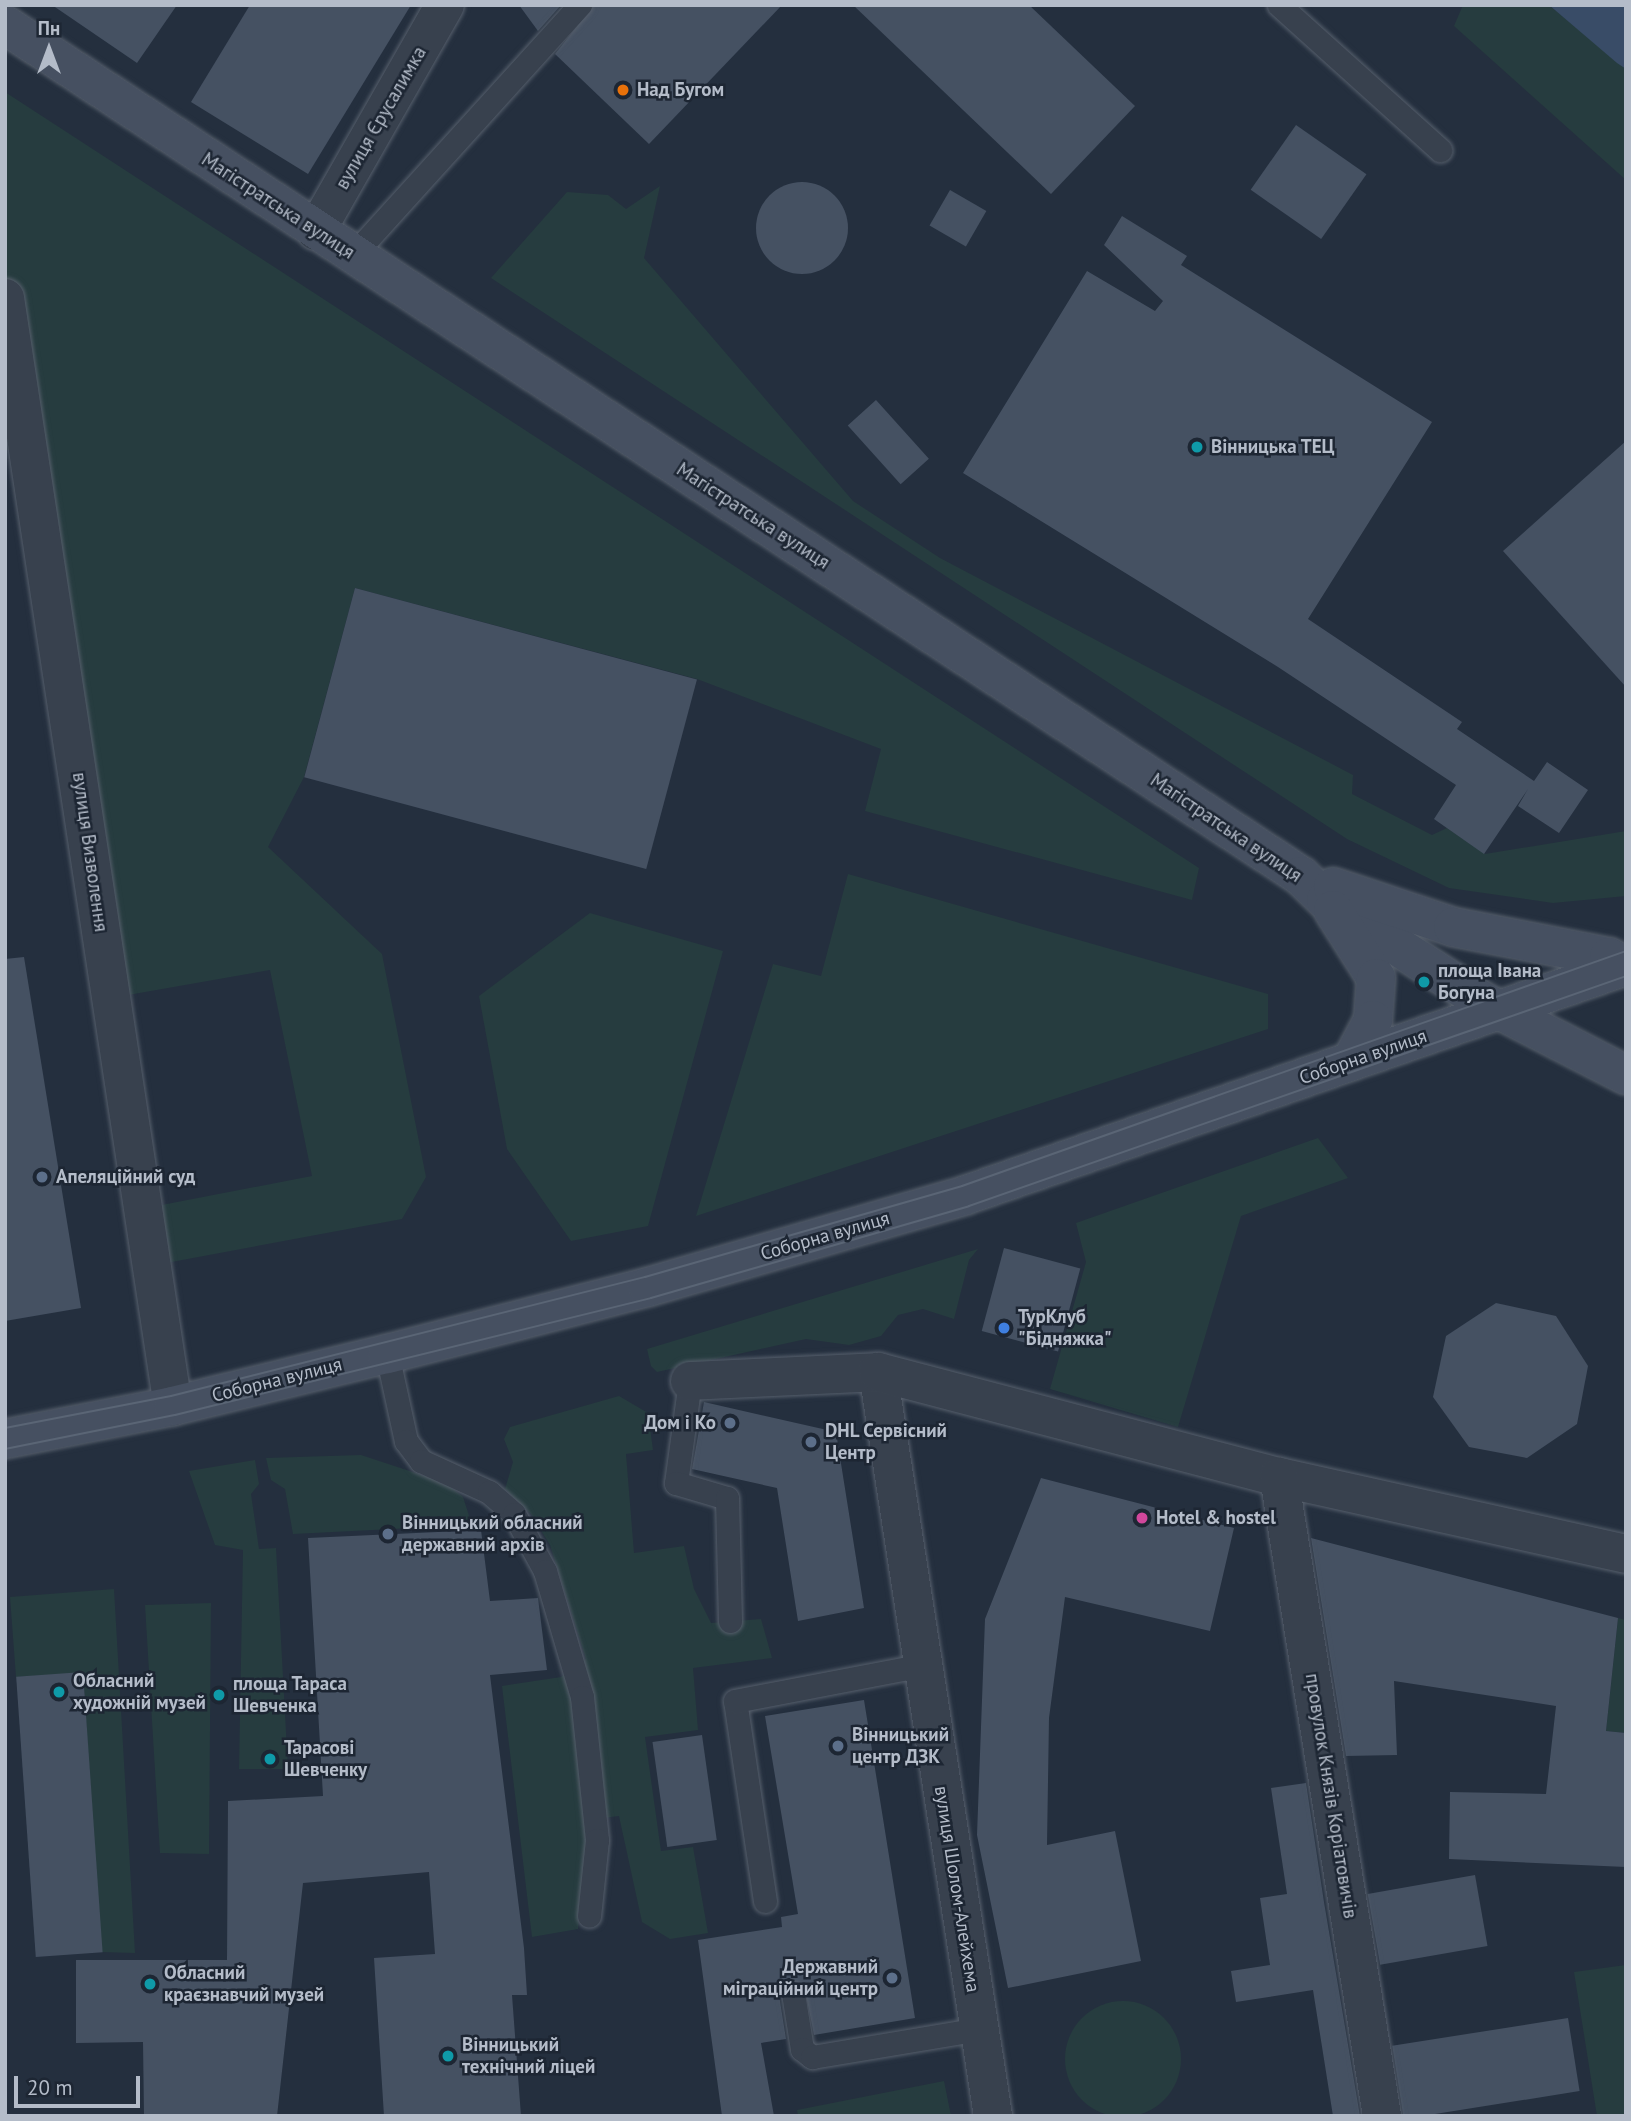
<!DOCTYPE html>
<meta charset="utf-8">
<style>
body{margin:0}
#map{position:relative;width:1631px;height:2121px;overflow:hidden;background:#242f3e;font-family:"PT Sans",sans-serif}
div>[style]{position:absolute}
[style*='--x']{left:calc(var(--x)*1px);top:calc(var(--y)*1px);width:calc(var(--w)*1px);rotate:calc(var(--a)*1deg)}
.green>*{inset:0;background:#263c3f}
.round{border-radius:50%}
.water>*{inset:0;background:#394c67}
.building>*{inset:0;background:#455162;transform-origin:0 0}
.roads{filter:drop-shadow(0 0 2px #565f6c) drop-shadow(0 0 2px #565f6c)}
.lane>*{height:23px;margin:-11.5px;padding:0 11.5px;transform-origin:11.5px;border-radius:11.5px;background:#38414e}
.street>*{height:38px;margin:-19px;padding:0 19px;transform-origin:19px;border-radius:19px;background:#38414e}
.secondary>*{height:38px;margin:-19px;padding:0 19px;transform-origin:19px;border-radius:19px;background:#465061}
.tram>*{height:2px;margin:-1px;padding:0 1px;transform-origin:1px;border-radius:1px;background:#5a6575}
.dots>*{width:19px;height:19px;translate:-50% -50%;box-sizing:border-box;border:4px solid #1d2633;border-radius:50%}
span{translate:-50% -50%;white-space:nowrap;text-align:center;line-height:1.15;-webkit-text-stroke:5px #1d2633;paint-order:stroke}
.poi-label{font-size:19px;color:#b4bcc9;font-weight:700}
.left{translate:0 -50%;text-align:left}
.right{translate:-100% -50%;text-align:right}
.street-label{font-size:19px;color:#b4bcc9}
.frame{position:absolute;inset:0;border:7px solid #b4bcc9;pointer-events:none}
.north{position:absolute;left:14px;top:14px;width:70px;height:70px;-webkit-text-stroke:5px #1d2633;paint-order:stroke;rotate:0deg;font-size:19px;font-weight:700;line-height:28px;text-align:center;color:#b4bcc9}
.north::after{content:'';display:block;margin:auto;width:24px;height:32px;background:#b4bcc9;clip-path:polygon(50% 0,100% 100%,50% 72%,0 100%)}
.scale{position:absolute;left:14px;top:2076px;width:126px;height:32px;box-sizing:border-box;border:4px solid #b4bcc9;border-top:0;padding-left:9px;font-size:21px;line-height:24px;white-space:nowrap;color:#b4bcc9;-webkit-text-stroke:5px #1d2633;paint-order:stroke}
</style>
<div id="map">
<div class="green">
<i style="clip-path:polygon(1463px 5px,1549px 5px,1626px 69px,1626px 180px,1454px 26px)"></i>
<i style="clip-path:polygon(5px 92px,1199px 868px,1192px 900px,865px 811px,881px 749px,697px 679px,355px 588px,304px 777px,268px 847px,382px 954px,426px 1177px,402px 1219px,150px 1266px,141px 1209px,312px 1176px,270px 970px,111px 998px,5px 312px)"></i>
<i style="clip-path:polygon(660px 186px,644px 258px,853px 501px,940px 558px,1353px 775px,1352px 794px,1432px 835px,1447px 828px,1485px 854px,1626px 831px,1626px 896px,1553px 903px,1449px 888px,1347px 839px,491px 278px,567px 192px,608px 195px,626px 209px)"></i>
<i style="clip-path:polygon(848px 874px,1268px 994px,1268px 1029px,696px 1216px,773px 964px,821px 976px)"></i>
<i style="clip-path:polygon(590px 913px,723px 951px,648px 1226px,571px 1241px,507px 1149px,479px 996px)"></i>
<i style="clip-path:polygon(1318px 1138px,1348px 1178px,1241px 1216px,1178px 1427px,1050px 1389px,1086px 1262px,1076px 1223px)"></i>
<i style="clip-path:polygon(978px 1249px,969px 1260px,954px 1319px,923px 1309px,898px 1315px,881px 1336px,849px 1345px,806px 1339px,657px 1372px,651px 1366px,647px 1349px)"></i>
<i style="clip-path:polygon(619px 1396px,648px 1413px,653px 1450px,626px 1454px,634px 1553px,684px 1546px,694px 1589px,711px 1623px,761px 1619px,772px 1658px,693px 1668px,698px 1730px,645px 1737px,661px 1851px,693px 1847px,708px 1933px,670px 1939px,642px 1922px,619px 1816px,588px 1820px,578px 1929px,532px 1937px,502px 1686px,561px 1677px,586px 1659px,550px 1545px,531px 1514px,505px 1489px,513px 1462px,504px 1439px,510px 1427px)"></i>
<i style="clip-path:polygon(361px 1455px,446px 1483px,463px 1497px,472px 1525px,293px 1534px,285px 1489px,271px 1480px,266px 1458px)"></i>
<i style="clip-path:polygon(255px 1460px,259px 1484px,251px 1494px,259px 1549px,276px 1548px,288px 1769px,239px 1769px,243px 1550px,215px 1545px,189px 1471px)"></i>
<i style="clip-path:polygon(114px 1589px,135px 1953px,101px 1952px,83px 1673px,16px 1677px,10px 1597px)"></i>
<i style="clip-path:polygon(211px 1603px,209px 1854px,160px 1853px,145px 1605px)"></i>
<i style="clip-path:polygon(1618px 1618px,1626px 1620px,1626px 1733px,1606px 1731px)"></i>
<i style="clip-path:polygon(1626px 1965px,1626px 2116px,1597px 2116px,1574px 1972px)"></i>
<i class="round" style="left:1065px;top:2001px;width:116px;height:116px"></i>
<i style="clip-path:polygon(944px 2081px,951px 2116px,798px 2116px,797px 2110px)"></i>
</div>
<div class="water">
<i style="clip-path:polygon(1549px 5px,1626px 5px,1626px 69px,1617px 63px)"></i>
</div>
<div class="building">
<i style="clip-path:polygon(52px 5px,177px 5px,137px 63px)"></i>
<i style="clip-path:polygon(250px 5px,411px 5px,308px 174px,191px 102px)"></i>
<i style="clip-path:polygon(519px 5px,561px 5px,538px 31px)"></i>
<i style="clip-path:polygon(594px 5px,782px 5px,649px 144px,555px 54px)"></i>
<i style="clip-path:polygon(853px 5px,1029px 5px,1135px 106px,1051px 194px)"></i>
<i style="left:1296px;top:125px;width:86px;height:79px;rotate:35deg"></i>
<i class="round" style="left:756px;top:182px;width:92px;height:92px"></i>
<i style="left:950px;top:190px;width:42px;height:41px;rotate:30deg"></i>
<i style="clip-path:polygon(1122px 216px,1187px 256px,1181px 265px,1432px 422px,1308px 619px,1462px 722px,1457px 729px,1534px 781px,1547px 762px,1588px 790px,1559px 833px,1518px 806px,1528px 789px,1484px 854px,1434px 819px,1456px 785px,1278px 667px,963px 473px,1087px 271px,1155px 311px,1163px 301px,1104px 245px)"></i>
<i style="left:876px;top:400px;width:79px;height:38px;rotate:48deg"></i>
<i style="clip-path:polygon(1626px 441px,1626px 687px,1503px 551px)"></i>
<i style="left:355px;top:588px;width:354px;height:196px;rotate:15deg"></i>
<i style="clip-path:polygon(24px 957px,81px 1308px,5px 1321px,5px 959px)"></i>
<i style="left:1004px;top:1248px;width:79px;height:86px;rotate:15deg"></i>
<i style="clip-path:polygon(1496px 1303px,1556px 1316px,1588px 1366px,1577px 1424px,1527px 1458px,1469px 1447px,1433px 1397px,1446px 1336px)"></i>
<i style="clip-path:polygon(704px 1402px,836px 1432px,864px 1608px,798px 1621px,777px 1488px,692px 1469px)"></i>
<i style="clip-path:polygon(1041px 1478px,1234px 1528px,1210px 1631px,1065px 1597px,1049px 1718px,1047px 1845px,1115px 1831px,1141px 1961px,1008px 1988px,977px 1835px,985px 1619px)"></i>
<i style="clip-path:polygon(481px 1530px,490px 1601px,538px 1598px,547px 1670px,490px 1675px,524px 1948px,527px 1995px,512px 1995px,521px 2116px,384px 2116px,374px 1958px,435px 1954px,429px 1872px,303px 1883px,277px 2116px,144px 2116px,143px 2042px,76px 2043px,76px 1960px,227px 1960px,228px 1801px,323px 1796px,308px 1538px)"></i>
<i style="clip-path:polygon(1311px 1538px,1618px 1618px,1606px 1731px,1626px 1733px,1626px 1867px,1449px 1859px,1450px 1792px,1546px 1794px,1556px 1706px,1394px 1681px,1397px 1755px,1346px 1756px)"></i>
<i style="left:83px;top:1672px;width:281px;height:67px;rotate:86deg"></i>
<i style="clip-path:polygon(864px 1700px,915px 2018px,814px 2035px,804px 1985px,785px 1982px,779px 1995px,786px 2039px,761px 2043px,774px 2116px,722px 2116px,698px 1940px,782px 1927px,781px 1917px,798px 1914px,765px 1716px)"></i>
<i style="left:702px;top:1735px;width:106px;height:50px;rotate:82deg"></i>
<i style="clip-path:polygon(1306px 1783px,1324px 1902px,1360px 2116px,1333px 2116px,1313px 1990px,1236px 2002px,1231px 1971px,1270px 1965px,1260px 1898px,1287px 1894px,1271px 1788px)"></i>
<i style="left:1475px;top:1875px;width:72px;height:109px;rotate:80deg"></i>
<i style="left:1568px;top:2018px;width:74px;height:178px;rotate:81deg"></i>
</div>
<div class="roads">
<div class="lane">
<i style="--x:1279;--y:5;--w:217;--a:42"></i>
<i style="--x:353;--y:255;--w:338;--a:-47.8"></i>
<i style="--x:387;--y:1354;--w:89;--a:77.7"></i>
<i style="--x:406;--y:1441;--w:25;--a:53"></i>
<i style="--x:421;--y:1461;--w:75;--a:24.5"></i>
<i style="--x:489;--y:1492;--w:33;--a:41"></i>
<i style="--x:514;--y:1514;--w:65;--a:61.5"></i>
<i style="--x:545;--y:1571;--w:131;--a:73.6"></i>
<i style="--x:582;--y:1697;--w:144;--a:84"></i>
<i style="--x:597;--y:1840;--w:76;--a:96"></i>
<i style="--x:690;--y:1381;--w:103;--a:97.8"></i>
<i style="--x:676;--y:1483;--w:53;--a:16.4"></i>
<i style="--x:727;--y:1498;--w:123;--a:88.6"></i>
<i style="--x:765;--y:1901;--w:202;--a:-98.5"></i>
<i style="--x:735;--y:1701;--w:191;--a:-10.8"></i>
<i style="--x:793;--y:1993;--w:57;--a:80.9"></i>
<i style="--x:802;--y:2049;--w:13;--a:39"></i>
<i style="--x:812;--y:2057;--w:169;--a:-9.5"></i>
</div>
<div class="street">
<i style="--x:316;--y:231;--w:260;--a:-60.3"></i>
<i style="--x:5;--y:298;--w:1121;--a:81.38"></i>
<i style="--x:878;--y:1372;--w:753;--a:81.21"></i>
<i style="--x:690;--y:1381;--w:188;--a:-2.7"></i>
<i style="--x:878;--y:1372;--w:415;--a:14.7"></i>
<i style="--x:1279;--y:1477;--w:355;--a:12.5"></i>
<i style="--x:1279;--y:1477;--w:647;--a:80.84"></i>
</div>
<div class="secondary">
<i style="--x:5;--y:25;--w:1550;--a:33.29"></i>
<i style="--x:1301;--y:876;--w:35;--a:44"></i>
<i style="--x:1326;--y:900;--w:186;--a:32.9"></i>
<i style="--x:1482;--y:1001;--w:162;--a:27.2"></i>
<i style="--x:1333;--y:887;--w:126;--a:18.4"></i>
<i style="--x:1453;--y:927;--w:159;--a:10.9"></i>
<i style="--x:1609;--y:957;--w:19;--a:28"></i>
<i style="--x:1333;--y:910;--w:80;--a:57.7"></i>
<i style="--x:1376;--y:978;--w:42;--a:94.1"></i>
<i style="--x:1373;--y:1020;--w:45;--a:117.7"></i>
<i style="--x:5;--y:1439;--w:171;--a:-11.1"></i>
<i style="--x:173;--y:1406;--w:220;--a:-13.7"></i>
<i style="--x:387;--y:1354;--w:269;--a:-14.4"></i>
<i style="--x:648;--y:1287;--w:331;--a:-16.1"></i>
<i style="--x:966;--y:1195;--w:699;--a:-19.14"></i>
</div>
</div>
<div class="tram">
<i style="--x:5;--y:1428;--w:169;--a:-10.9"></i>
<i style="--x:171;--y:1396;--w:489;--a:-14.1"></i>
<i style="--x:645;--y:1277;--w:330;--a:-16"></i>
<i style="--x:962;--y:1186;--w:704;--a:-19.49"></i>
<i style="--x:5;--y:1449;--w:173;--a:-11.3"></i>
<i style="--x:175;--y:1415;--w:490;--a:-13.8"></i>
<i style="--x:651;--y:1298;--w:331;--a:-16.1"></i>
<i style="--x:969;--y:1206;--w:696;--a:-19.29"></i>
</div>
<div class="dots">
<i style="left:623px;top:90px;background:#e8710a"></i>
<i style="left:1197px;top:447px;background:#0f9aa8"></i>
<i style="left:1424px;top:982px;background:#0f9aa8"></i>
<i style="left:42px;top:1177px;background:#5c6f8a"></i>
<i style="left:1004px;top:1328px;background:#3f7fe0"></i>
<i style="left:730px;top:1423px;background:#5c6f8a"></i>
<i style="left:811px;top:1442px;background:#5c6f8a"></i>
<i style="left:1142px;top:1518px;background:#d1479c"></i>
<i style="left:388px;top:1534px;background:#5c6f8a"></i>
<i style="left:59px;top:1692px;background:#0f9aa8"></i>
<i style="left:219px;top:1695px;background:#0f9aa8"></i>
<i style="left:838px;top:1746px;background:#5c6f8a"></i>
<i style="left:270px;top:1759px;background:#0f9aa8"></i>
<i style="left:892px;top:1978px;background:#5c6f8a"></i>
<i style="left:150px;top:1984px;background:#0f9aa8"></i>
<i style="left:448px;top:2056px;background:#0f9aa8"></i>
</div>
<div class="poi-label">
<span class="left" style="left:637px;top:90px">Над Бугом</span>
<span class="left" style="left:1211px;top:447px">Вінницька ТЕЦ</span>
<span class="left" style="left:1438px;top:982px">площа Івана<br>Богуна</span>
<span class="left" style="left:56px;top:1177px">Апеляційний суд</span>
<span class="left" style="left:1018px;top:1328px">ТурКлуб<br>"Бідняжка"</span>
<span class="right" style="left:716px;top:1423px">Дом і Ко</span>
<span class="left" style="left:825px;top:1442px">DHL Сервісний<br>Центр</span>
<span class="left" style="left:1156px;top:1518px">Hotel &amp; hostel</span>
<span class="left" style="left:402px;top:1534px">Вінницький обласний<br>державний архів</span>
<span class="left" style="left:73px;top:1692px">Обласний<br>художній музей</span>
<span class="left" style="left:233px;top:1695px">площа Тараса<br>Шевченка</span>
<span class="left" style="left:852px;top:1746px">Вінницький<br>центр ДЗК</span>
<span class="left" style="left:284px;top:1759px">Тарасові<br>Шевченку</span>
<span class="right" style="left:878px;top:1978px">Державний<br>міграційний центр</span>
<span class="left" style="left:164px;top:1984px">Обласний<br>краєзнавчий музей</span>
<span class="left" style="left:462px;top:2056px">Вінницький<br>технічний ліцей</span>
</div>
<div class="street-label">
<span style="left:381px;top:118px;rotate:-60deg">вулиця Єрусалимка</span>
<span style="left:278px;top:206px;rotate:33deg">Магістратська вулиця</span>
<span style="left:753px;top:516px;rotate:33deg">Магістратська вулиця</span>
<span style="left:1226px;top:828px;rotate:34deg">Магістратська вулиця</span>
<span style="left:90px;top:852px;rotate:82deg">вулиця Визволення</span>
<span style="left:1363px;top:1057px;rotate:-19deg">Соборна вулиця</span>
<span style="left:825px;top:1236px;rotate:-16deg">Соборна вулиця</span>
<span style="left:277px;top:1380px;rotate:-14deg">Соборна вулиця</span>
<span style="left:1331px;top:1796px;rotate:81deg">провулок Князів Коріатовичів</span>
<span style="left:957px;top:1889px;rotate:81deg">вулиця Шолом-Алейхема</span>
</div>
<div class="frame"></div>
<div class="north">Пн</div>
<div class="scale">20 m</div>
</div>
